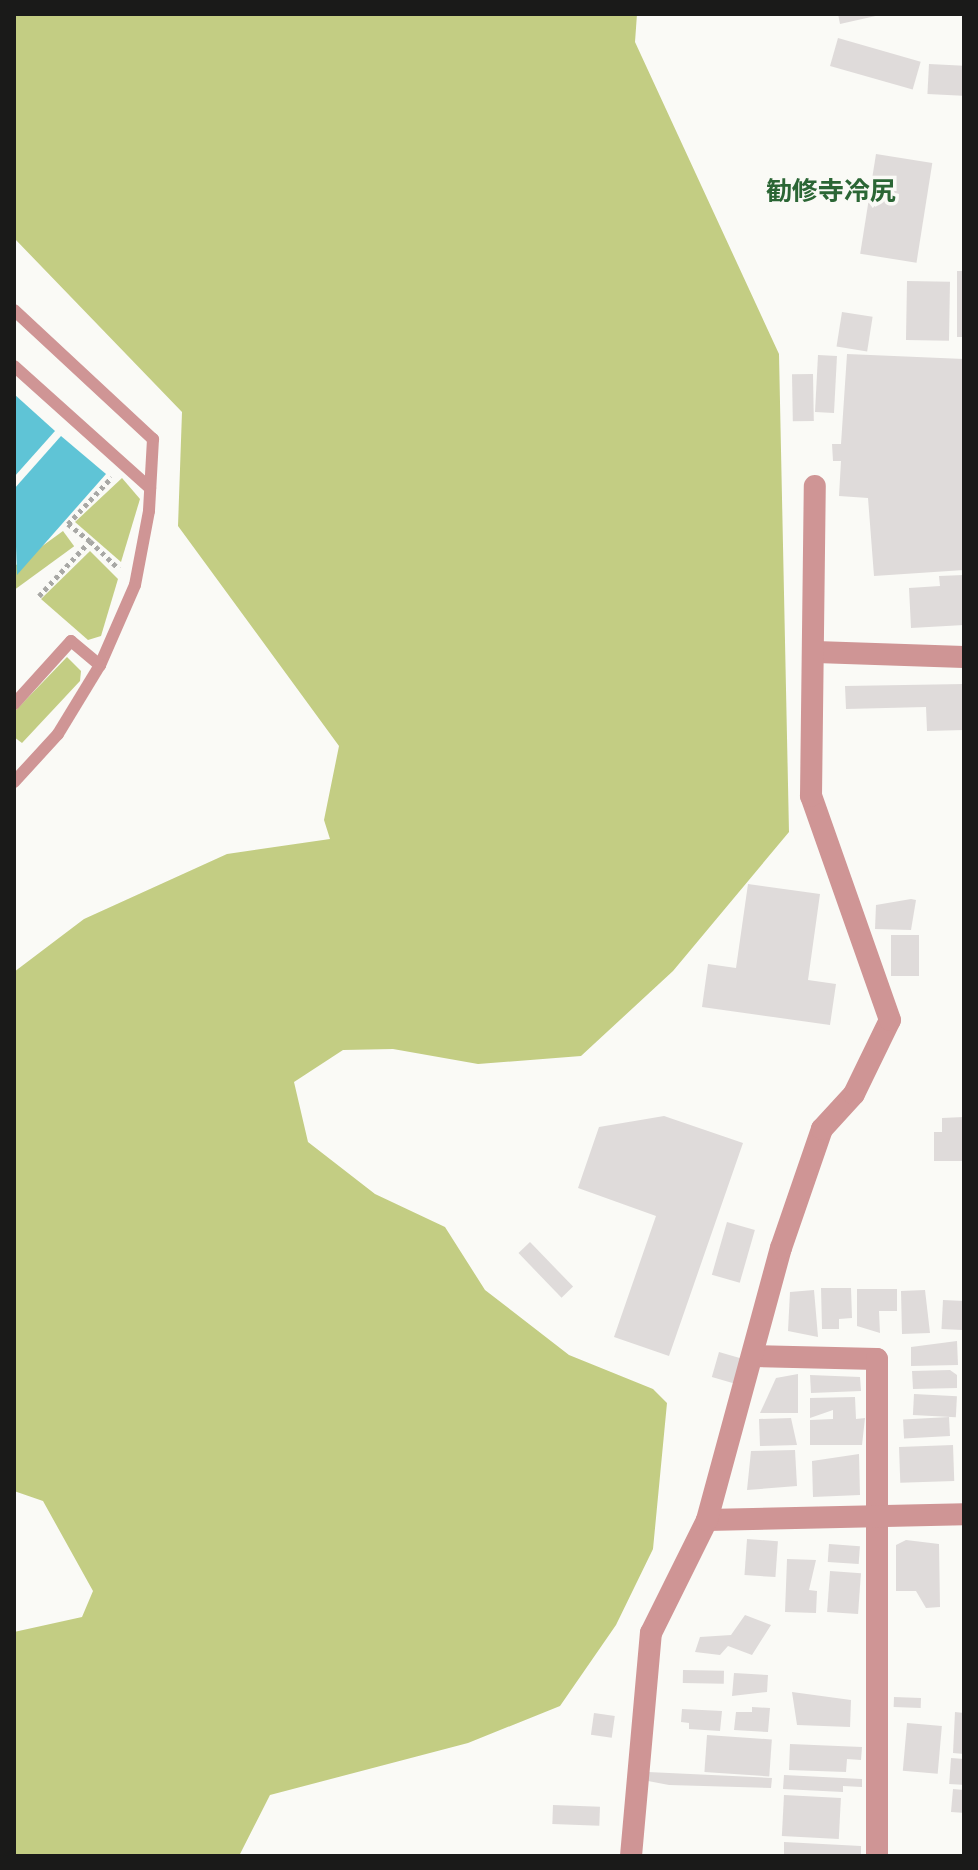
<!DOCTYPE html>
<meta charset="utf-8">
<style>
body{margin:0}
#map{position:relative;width:978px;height:1870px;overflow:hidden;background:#fafaf6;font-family:Signika,"Noto Sans JP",sans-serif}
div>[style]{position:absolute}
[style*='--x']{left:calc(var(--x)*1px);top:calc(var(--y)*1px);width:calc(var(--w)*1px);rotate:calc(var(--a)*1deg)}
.forest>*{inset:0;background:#c3cd83;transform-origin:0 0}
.water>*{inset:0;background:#5fc4d6}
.building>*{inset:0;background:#dfdbda;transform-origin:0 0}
.path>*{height:5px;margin-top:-2.5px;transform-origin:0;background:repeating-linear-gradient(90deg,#a8a8a5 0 4px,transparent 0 8px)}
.service>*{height:12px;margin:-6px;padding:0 6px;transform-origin:6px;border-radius:6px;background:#cf9595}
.minor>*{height:22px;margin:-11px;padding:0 11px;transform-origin:11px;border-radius:11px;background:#cf9595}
span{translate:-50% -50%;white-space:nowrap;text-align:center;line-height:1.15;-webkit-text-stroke:7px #fafaf6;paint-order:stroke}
.neighbourhood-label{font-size:26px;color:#2b6635;font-weight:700}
.frame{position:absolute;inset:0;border:16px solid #1a1a19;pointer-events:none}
</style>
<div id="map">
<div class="forest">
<i style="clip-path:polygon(14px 14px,637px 14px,635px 42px,779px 354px,789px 832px,673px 971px,581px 1056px,478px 1064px,393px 1049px,343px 1050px,294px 1082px,308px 1142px,375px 1194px,445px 1227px,485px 1290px,569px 1355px,653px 1389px,667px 1403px,653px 1549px,616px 1625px,560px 1706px,468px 1743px,270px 1795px,239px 1856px,14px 1856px,14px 1632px,82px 1617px,93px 1591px,43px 1501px,14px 1491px,14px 972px,84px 919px,227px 854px,330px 839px,324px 820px,339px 746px,178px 526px,182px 412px,14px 238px)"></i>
<i style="clip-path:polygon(122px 478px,140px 499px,121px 562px,75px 522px)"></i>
<i style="left:63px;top:531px;width:19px;height:72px;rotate:54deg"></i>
<i style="clip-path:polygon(90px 551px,118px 579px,101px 636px,88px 640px,41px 599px)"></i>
<i style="clip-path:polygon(67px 657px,81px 671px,80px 681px,22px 743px,14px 737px,14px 712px)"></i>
</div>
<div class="water">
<i style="clip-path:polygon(14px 394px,55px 431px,14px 477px)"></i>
<i style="clip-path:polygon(61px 436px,106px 474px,17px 575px,14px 489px)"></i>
</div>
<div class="building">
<i style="clip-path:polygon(838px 14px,880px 14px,880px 15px,840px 24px)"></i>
<i style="left:838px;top:38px;width:86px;height:29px;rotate:16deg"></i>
<i style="left:929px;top:64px;width:35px;height:30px;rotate:3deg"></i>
<i style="left:876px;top:154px;width:57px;height:101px;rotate:9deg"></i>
<i style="left:957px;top:271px;width:7px;height:66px"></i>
<i style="left:907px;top:281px;width:43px;height:59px;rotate:1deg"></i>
<i style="left:842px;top:312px;width:31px;height:35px;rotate:9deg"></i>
<i style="clip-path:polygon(847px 354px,964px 359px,964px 570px,874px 576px,868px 498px,839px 496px,841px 461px,833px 461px,832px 444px,841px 444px)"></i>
<i style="left:818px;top:355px;width:19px;height:57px;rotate:3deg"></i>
<i style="left:813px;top:374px;width:47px;height:21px;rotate:89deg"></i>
<i style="clip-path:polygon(964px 575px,964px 625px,911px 628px,909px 588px,940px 586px,939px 576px)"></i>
<i style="clip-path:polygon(964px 684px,964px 730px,927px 731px,926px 707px,846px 709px,845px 686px)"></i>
<i style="clip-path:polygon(748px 884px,820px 894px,808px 980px,836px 984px,830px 1025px,702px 1007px,708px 964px,736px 968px)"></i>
<i style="clip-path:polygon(911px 899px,916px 900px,911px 930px,875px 929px,876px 905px)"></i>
<i style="left:891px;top:935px;width:28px;height:41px"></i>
<i style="clip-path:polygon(664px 1116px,743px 1143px,669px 1356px,614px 1337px,656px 1216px,578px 1188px,599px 1127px)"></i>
<i style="clip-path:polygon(964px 1117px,964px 1161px,934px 1161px,934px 1132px,942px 1132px,942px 1118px)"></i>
<i style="left:727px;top:1222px;width:29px;height:55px;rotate:16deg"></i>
<i style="left:530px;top:1242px;width:62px;height:16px;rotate:46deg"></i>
<i style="clip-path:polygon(821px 1288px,851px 1288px,852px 1318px,839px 1319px,839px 1329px,822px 1329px)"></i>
<i style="clip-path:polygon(857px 1289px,897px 1289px,897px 1311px,879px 1311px,880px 1333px,857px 1326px)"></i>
<i style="clip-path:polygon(814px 1290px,818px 1337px,788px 1331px,790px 1292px)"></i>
<i style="clip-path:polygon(925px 1290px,930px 1333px,902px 1334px,901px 1291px)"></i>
<i style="left:943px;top:1300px;width:21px;height:29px;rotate:3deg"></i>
<i style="clip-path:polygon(957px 1341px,958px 1365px,911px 1366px,911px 1347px)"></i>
<i style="left:719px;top:1352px;width:26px;height:26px;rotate:16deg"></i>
<i style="clip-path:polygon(950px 1370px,957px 1375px,957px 1388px,913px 1389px,912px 1371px)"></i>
<i style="clip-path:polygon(798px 1374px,798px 1413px,760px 1413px,776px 1378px)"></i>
<i style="clip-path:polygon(810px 1375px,860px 1377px,861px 1391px,811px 1393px)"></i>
<i style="left:914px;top:1394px;width:43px;height:21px;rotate:3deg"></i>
<i style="clip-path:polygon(855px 1397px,856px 1419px,865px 1418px,862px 1445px,810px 1445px,810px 1420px,833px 1419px,833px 1410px,810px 1418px,810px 1398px)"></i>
<i style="left:949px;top:1417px;width:19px;height:46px;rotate:87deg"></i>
<i style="clip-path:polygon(791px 1418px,797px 1445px,760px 1446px,759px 1419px)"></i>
<i style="left:953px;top:1445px;width:36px;height:54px;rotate:88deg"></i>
<i style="clip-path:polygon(795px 1450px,797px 1486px,747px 1490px,751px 1451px)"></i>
<i style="clip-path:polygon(859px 1454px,860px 1495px,813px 1497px,812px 1461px)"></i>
<i style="left:747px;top:1539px;width:31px;height:36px;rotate:4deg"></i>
<i style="clip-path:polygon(906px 1540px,939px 1544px,940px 1607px,926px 1608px,916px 1591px,896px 1591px,896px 1545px)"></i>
<i style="left:829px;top:1544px;width:31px;height:18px;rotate:4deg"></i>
<i style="clip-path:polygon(787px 1559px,816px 1560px,809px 1590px,817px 1591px,816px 1613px,785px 1612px)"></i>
<i style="left:830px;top:1571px;width:31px;height:41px;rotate:4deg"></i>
<i style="clip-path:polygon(745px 1615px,771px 1625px,752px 1655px,728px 1646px,720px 1655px,695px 1652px,700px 1637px,731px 1635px)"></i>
<i style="left:683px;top:1670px;width:41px;height:13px;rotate:1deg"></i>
<i style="clip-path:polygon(734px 1673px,768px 1675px,767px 1692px,732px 1696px)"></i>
<i style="clip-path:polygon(792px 1692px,851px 1700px,850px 1727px,797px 1725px)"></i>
<i style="left:894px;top:1697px;width:27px;height:10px;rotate:2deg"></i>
<i style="clip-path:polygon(752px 1707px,770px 1708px,768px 1732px,734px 1730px,736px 1712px,752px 1712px)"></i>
<i style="clip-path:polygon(682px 1709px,722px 1711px,720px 1731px,689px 1729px,689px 1723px,681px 1722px)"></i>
<i style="clip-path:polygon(955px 1712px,964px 1713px,964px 1754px,953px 1753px)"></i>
<i style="left:594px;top:1713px;width:21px;height:22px;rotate:8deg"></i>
<i style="left:907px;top:1723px;width:35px;height:48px;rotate:5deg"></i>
<i style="left:707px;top:1735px;width:65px;height:37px;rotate:4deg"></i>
<i style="clip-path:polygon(790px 1744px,862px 1747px,861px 1760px,847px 1759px,846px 1772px,789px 1770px)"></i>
<i style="left:951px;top:1758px;width:13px;height:26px;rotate:4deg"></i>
<i style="clip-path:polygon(648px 1772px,772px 1778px,771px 1788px,669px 1785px,648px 1781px)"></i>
<i style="clip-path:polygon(784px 1775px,862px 1779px,862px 1787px,843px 1786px,843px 1792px,783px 1789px)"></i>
<i style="left:953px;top:1789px;width:11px;height:23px;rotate:5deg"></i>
<i style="left:784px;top:1795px;width:57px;height:41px;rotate:3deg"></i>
<i style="left:553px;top:1805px;width:47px;height:19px;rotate:2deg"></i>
<i style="clip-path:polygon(784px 1842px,861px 1846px,861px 1856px,784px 1856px)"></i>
</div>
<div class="path">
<i style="--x:90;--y:541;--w:28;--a:-142"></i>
<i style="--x:68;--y:524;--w:64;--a:-46.9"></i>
<i style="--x:39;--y:596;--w:75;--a:-47.2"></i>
<i style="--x:90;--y:541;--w:40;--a:44"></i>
</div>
<div class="service">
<i style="--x:14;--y:310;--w:190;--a:42.9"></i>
<i style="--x:153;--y:439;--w:72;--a:93.2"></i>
<i style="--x:149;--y:511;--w:75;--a:100.7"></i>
<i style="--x:135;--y:585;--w:87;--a:113.6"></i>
<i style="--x:100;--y:665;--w:81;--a:121.3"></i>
<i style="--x:58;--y:734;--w:65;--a:132.5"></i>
<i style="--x:14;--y:366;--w:183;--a:41.9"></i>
<i style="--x:14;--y:704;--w:85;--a:-47.9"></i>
<i style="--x:71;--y:641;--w:38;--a:40"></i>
</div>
<div class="minor">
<i style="--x:816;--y:652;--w:148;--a:1.9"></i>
<i style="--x:755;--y:1356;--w:122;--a:1.4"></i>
<i style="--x:877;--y:1359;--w:497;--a:90"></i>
<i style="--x:707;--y:1520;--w:257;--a:-1.3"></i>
<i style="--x:631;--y:1856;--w:224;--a:-84.9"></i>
<i style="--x:651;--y:1633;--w:126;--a:-63.6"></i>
<i style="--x:707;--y:1520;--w:282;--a:-74.8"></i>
<i style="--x:781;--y:1248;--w:126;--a:-71"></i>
<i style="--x:822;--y:1129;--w:47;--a:-47.6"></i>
<i style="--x:854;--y:1094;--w:82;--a:-64.1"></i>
<i style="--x:890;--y:1020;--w:238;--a:-109.4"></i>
<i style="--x:811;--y:796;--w:310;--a:-89.3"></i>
</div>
<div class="neighbourhood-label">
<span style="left:831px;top:193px">勧修寺冷尻</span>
</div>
<div class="frame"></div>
</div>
